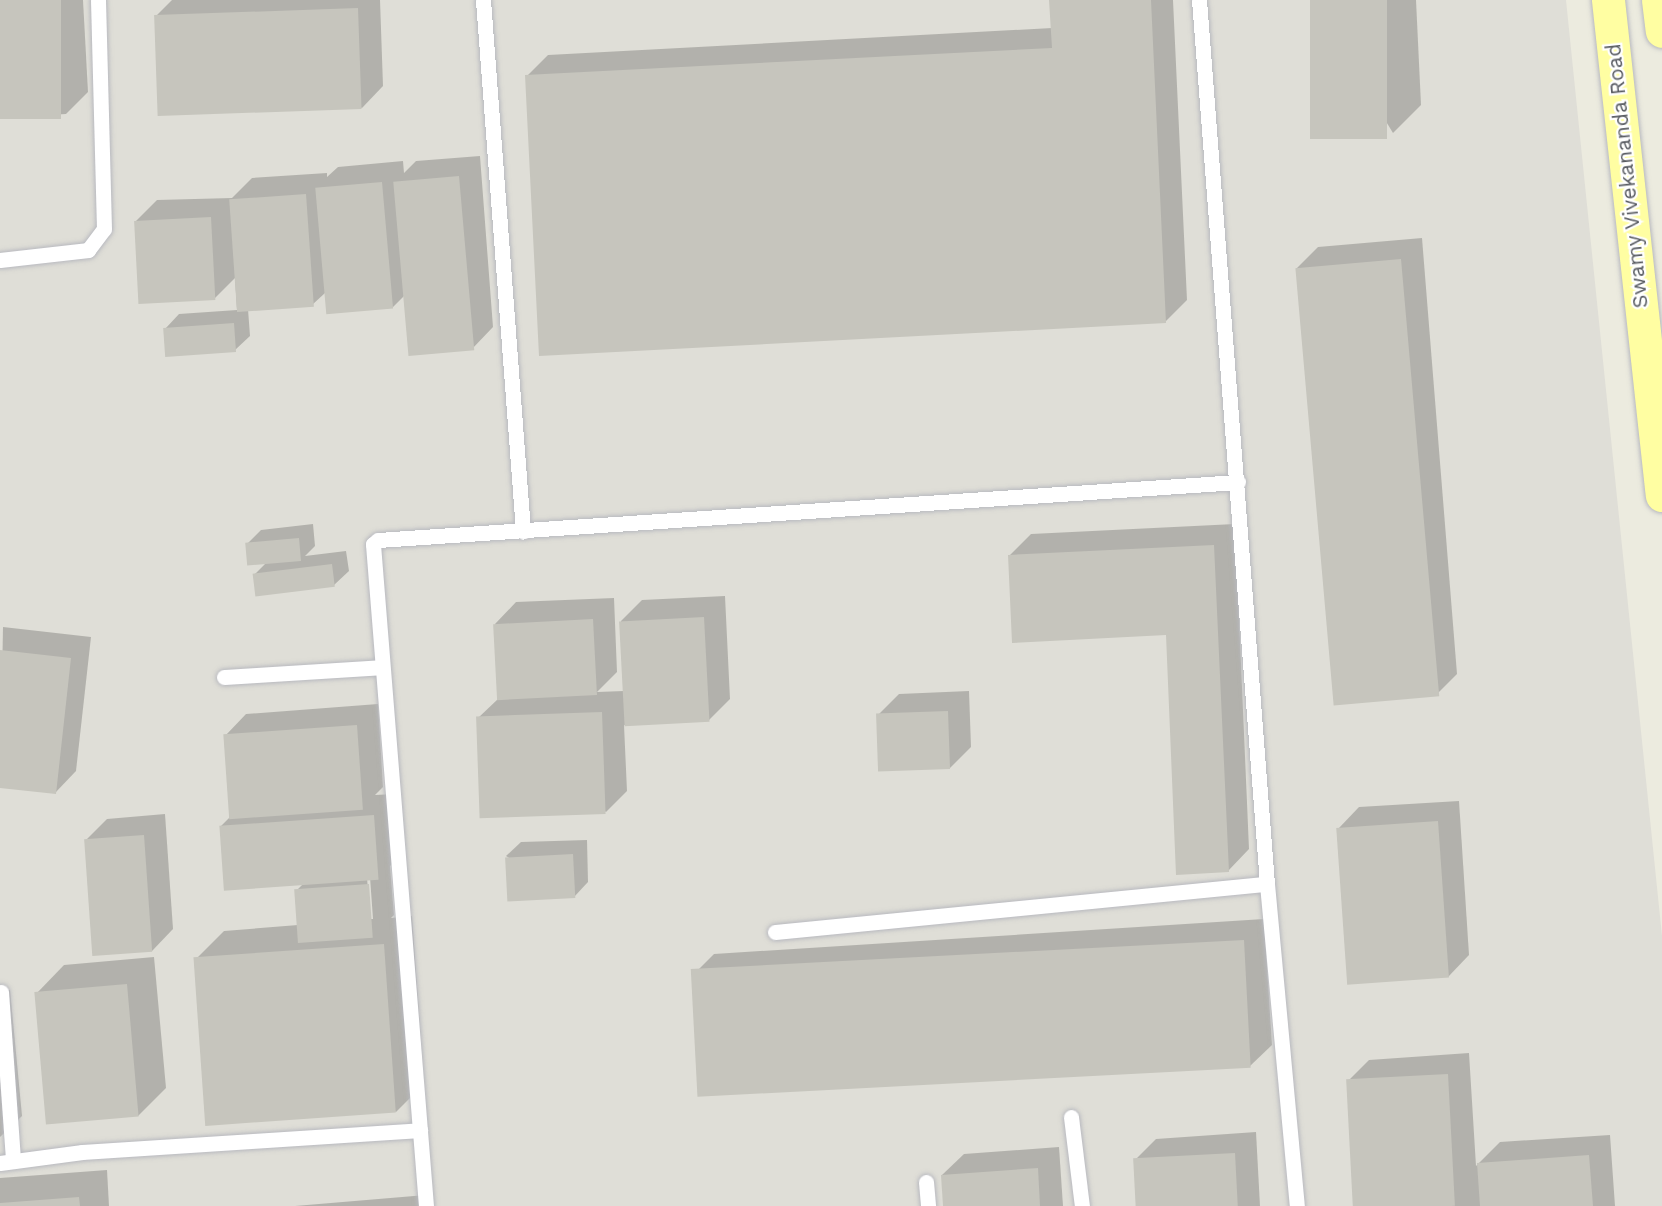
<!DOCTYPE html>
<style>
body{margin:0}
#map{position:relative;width:1662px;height:1206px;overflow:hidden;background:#ecebdf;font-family:"Work Sans",sans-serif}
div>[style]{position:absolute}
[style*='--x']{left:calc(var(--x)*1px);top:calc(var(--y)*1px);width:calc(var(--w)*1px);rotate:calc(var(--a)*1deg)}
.industrial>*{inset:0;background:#dfded7}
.shadow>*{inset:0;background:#0003}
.building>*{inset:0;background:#c6c5bd;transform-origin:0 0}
.roads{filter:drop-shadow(0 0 2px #b8b9bf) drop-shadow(0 0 2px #b8b9bf)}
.lane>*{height:15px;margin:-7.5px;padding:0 7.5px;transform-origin:7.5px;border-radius:7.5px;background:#fff}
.primary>*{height:33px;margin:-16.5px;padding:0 16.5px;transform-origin:16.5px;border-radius:16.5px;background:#fffea2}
span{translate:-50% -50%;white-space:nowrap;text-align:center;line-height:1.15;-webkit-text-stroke:4.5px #fff;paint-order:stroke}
.street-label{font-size:21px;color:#585b61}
</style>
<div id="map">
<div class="industrial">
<i style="clip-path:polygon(0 0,1566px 0,1662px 936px,1662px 1206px,0 1206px)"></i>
</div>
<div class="shadow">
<i style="clip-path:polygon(0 0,83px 0,88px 92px,66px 114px,0 118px)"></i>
<i style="clip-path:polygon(172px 0,380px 0,383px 86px,362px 108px,155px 17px)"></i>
<i style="clip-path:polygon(1051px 0,1173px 0,1187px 300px,1165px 322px,527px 76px,548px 55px,1052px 28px)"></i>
<i style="clip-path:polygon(1312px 0,1416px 0,1421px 105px,1393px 133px)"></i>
<i style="clip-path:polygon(480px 156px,493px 327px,472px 349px,404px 296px,392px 308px,325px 293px,312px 305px,248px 309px,250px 336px,235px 350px,165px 329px,179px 314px,237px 310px,235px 278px,215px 298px,136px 221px,157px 200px,232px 198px,252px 178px,327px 173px,327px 177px,338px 167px,403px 161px,404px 173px,416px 161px)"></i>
<i style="clip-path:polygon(1422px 238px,1457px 674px,1435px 696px,1296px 269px,1318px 247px)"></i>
<i style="clip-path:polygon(313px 524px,315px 546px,305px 556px,346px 551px,349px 571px,334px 585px,255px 574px,265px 564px,247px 544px,261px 530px)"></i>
<i style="clip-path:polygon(1235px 524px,1249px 849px,1228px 871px,1167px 634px,1009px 556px,1031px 534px)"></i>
<i style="clip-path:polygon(725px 596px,730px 699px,708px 721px,624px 725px,627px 791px,606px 812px,478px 718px,498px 699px,495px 624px,516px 602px,614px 598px,617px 672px,597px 692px,624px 691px,621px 621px,642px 600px)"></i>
<i style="clip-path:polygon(3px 627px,91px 637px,76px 771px,55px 793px,0 787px)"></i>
<i style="clip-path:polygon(969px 691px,971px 747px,950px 768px,877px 716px,899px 694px)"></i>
<i style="clip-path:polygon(evenodd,378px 704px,383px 787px,375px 795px,395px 794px,399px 857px,390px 866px,394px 915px,391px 918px,412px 916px,424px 1084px,396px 1112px,196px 959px,224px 931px,298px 925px,296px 891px,303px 884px,220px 827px,230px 817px,225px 736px,246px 714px,378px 704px,367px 877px,370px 877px,373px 919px,370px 919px,367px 877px)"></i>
<i style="clip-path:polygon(1459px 801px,1469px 955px,1448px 977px,1338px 829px,1359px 807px)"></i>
<i style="clip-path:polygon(165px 814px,173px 929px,152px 951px,85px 841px,107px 819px)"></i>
<i style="clip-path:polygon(587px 840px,588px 882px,574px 897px,506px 856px,521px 842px)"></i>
<i style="clip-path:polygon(1264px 919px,1272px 1045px,1250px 1066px,693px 975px,714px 954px)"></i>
<i style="clip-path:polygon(154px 957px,166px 1088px,138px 1116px,36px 994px,64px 965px)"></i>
<i style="clip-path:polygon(10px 990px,22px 1116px,0 1137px,0 991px)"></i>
<i style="clip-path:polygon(1469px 1053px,1476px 1166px,1500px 1142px,1610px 1135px,1615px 1206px,1356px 1206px,1348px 1081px,1369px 1060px)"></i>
<i style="clip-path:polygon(1256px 1132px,1260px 1206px,1138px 1206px,1135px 1160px,1156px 1139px)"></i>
<i style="clip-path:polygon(1059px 1147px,1063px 1206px,944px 1206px,942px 1175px,964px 1154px)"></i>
<i style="clip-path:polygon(107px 1170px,109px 1206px,0 1206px,0 1178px)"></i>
<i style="clip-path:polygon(426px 1195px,427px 1206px,295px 1206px)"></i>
</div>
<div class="building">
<i style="left:0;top:0;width:61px;height:119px"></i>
<i style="clip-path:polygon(1049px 0,1151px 0,1166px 323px,539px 356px,525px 75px,1052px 48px)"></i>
<i style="left:1310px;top:0;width:77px;height:139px"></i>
<i style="left:358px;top:8px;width:101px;height:204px;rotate:88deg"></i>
<i style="left:459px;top:176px;width:175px;height:66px;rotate:85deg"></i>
<i style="left:382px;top:182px;width:127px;height:67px;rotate:85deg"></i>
<i style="left:306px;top:194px;width:113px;height:77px;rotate:86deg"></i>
<i style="left:211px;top:217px;width:83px;height:77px;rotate:87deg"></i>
<i style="left:1401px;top:259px;width:439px;height:106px;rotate:85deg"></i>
<i style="left:234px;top:323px;width:29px;height:71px;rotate:86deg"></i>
<i style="left:299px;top:538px;width:23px;height:54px;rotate:85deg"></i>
<i style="clip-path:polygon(1214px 545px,1229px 872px,1176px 875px,1166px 635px,1012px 643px,1008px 555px)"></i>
<i style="left:332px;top:564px;width:23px;height:80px;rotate:83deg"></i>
<i style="left:704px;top:617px;width:105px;height:85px;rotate:87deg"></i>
<i style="left:593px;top:619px;width:76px;height:100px;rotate:87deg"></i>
<i style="clip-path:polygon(0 650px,71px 658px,56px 794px,0 788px)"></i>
<i style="left:948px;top:711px;width:58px;height:72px;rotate:88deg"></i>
<i style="left:602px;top:712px;width:102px;height:126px;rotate:88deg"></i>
<i style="left:357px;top:725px;width:85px;height:134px;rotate:86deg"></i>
<i style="left:374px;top:815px;width:65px;height:155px;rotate:86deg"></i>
<i style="left:1438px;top:821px;width:157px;height:102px;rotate:86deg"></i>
<i style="left:144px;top:835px;width:117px;height:60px;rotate:86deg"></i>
<i style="left:573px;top:854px;width:44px;height:68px;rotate:87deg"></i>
<i style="left:369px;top:884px;width:54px;height:75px;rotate:86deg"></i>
<i style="left:1244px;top:940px;width:128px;height:554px;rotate:87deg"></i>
<i style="left:384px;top:944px;width:169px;height:191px;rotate:86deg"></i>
<i style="left:127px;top:984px;width:133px;height:93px;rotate:85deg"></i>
<i style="left:1448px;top:1074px;width:132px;height:102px;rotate:87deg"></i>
<i style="left:1235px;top:1153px;width:53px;height:102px;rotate:87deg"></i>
<i style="clip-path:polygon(1589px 1155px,1593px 1206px,1480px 1206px,1477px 1163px)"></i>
<i style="clip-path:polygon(1038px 1168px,1040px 1206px,943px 1206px,941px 1175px)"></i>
<i style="clip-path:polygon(79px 1197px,80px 1206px,0 1206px,0 1203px)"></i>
</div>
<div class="roads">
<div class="lane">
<i style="--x:483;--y:0;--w:533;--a:85.69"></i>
<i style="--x:1199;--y:0;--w:887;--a:85.6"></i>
<i style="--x:1267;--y:884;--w:323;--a:84.7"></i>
<i style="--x:0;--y:260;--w:89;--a:-6.5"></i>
<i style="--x:88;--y:250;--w:26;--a:-53"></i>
<i style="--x:104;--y:229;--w:229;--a:-91.5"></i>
<i style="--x:224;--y:677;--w:157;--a:-3.6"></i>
<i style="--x:775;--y:932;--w:494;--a:-5.6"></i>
<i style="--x:1;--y:992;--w:169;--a:85.9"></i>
<i style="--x:1071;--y:1117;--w:90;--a:83"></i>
<i style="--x:0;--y:1163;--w:83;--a:-7.6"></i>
<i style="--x:82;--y:1152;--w:339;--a:-3.7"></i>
<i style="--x:926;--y:1182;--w:24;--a:85"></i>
<i style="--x:426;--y:1206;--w:664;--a:-94.58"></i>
<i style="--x:373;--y:544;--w:6;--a:-39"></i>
<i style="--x:378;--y:540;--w:862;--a:-3.86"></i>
</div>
<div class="primary">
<i style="--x:1608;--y:0;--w:498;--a:83.8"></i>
<i style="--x:1658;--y:0;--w:31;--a:83"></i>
</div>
</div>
<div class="street-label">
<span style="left:1627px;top:176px;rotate:-96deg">Swamy Vivekananda Road</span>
</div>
</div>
